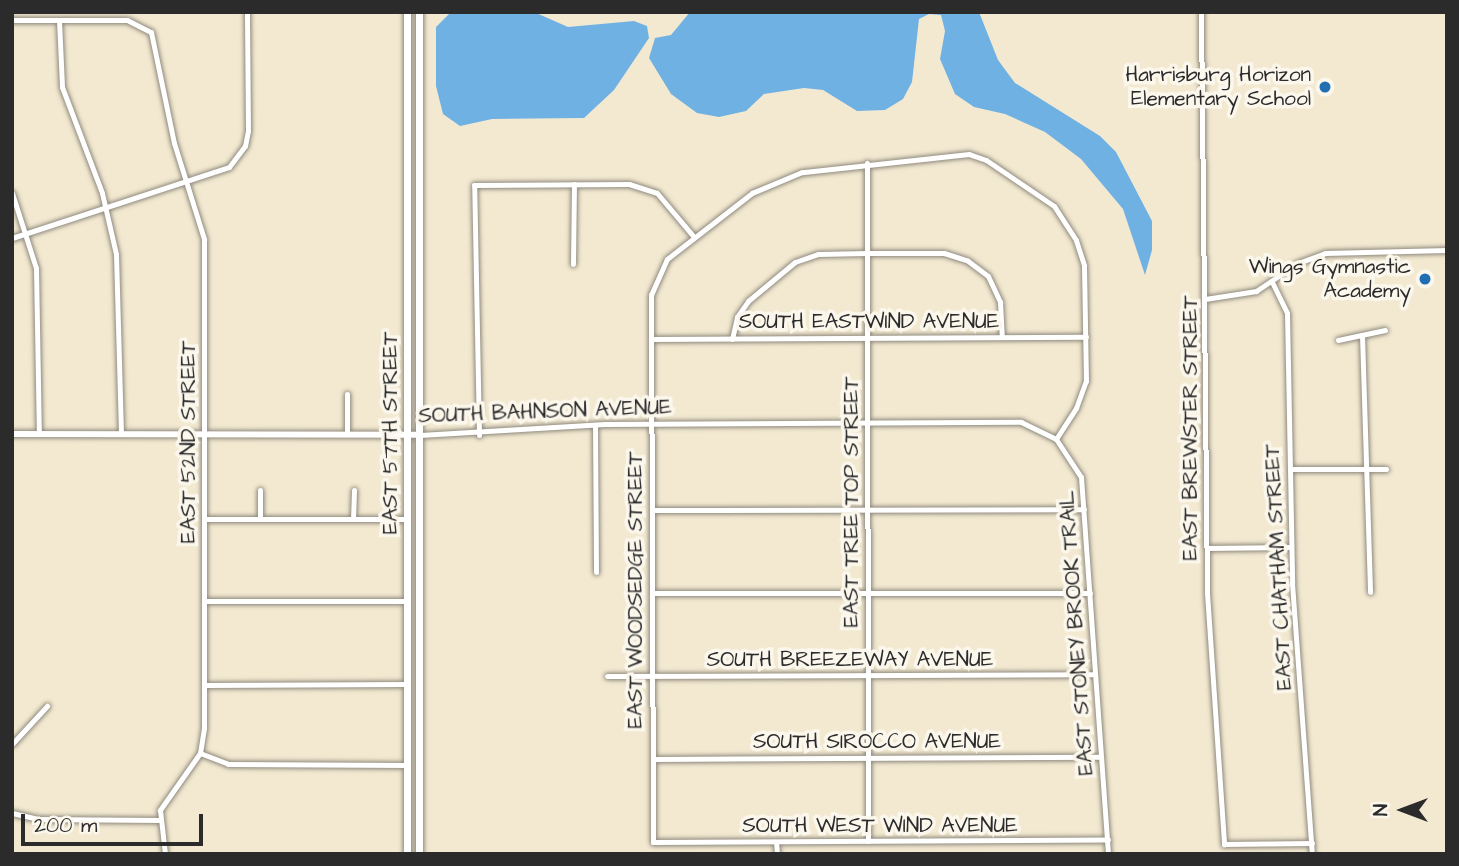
<!DOCTYPE html>
<style>
body{margin:0}
#map{position:relative;width:1459px;height:866px;overflow:hidden;background:#f3e9d1;font-family:"Architects Daughter",sans-serif}
div>[style]{position:absolute}
[style*='--x']{left:calc(var(--x)*1px);top:calc(var(--y)*1px);width:calc(var(--w)*1px);rotate:calc(var(--a)*1deg)}
.water>*{inset:0;background:#70b1e4}
.roads{filter:drop-shadow(0 0 2px #8f8a7e) drop-shadow(0 0 2px #8f8a7e)}
.minor>*{height:5px;margin:-2.5px;padding:0 2.5px;transform-origin:2.5px;border-radius:2.5px;background:#fff}
.tertiary>*{height:6px;margin:-3px;padding:0 3px;transform-origin:3px;border-radius:3px;background:#fff}
.secondary>*{height:7px;margin:-3.5px;padding:0 3.5px;transform-origin:3.5px;border-radius:3.5px;background:#fff}
.dots>*{width:19px;height:19px;translate:-50% -50%;box-sizing:border-box;border:4px solid #fbf7ec;border-radius:50%}
span{translate:-50% -50%;white-space:nowrap;text-align:center;line-height:1.15;-webkit-text-stroke:7px #fbf7ec;paint-order:stroke}
.poi-label{font-size:21px;color:#2b2b2b}
.right{translate:-100% -50%;text-align:right}
.street-label{font-size:21px;color:#2b2b2b}
.frame{position:absolute;inset:0;border:14px solid #2b2b2b;pointer-events:none}
.north{position:absolute;left:1368px;top:775px;width:70px;height:70px;-webkit-text-stroke:5px #fbf7ec;paint-order:stroke;rotate:270deg;font-size:19px;font-weight:700;line-height:28px;text-align:center;color:#2b2b2b}
.north::after{content:'';display:block;margin:auto;width:24px;height:32px;background:#2b2b2b;clip-path:polygon(50% 0,100% 100%,50% 72%,0 100%)}
.scale{position:absolute;left:21px;top:814px;width:182px;height:32px;box-sizing:border-box;border:4px solid #2b2b2b;border-top:0;padding-left:9px;font-size:21px;line-height:24px;white-space:nowrap;color:#2b2b2b;-webkit-text-stroke:5px #fbf7ec;paint-order:stroke}
</style>
<div id="map">
<div class="water">
<i style="clip-path:polygon(451px 12px,534px 12px,568px 27px,634px 21px,647px 26px,649px 38px,614px 90px,584px 118px,492px 119px,460px 126px,443px 114px,436px 86px,436px 27px)"></i>
<i style="clip-path:polygon(690px 12px,979px 12px,998px 60px,1015px 83px,1100px 136px,1116px 152px,1152px 221px,1152px 250px,1145px 275px,1123px 209px,1081px 159px,1045px 132px,1005px 114px,974px 107px,955px 94px,940px 59px,945px 31px,941px 15px,929px 14px,919px 19px,912px 82px,903px 99px,885px 110px,857px 111px,823px 90px,804px 88px,764px 94px,746px 111px,719px 117px,697px 113px,671px 94px,649px 58px,655px 38px,671px 35px)"></i>
</div>
<div class="roads">
<div class="minor">
<i style="--x:1201;--y:12;--w:581;--a:89.41"></i>
<i style="--x:1207;--y:593;--w:252;--a:86.1"></i>
<i style="--x:1224;--y:844;--w:88;--a:-0.7"></i>
<i style="--x:12;--y:20;--w:115;--a:0"></i>
<i style="--x:127;--y:20;--w:27;--a:27"></i>
<i style="--x:151;--y:32;--w:113;--a:78.3"></i>
<i style="--x:174;--y:143;--w:101;--a:72.6"></i>
<i style="--x:204;--y:239;--w:489;--a:90"></i>
<i style="--x:204;--y:728;--w:25;--a:99"></i>
<i style="--x:200;--y:753;--w:70;--a:125.1"></i>
<i style="--x:160;--y:810;--w:44;--a:83.5"></i>
<i style="--x:59;--y:20;--w:67;--a:87.4"></i>
<i style="--x:62;--y:87;--w:113;--a:69.3"></i>
<i style="--x:102;--y:193;--w:63;--a:77.1"></i>
<i style="--x:116;--y:254;--w:180;--a:88.4"></i>
<i style="--x:867;--y:163;--w:678;--a:89.92"></i>
<i style="--x:12;--y:193;--w:79;--a:72.3"></i>
<i style="--x:36;--y:268;--w:166;--a:89"></i>
<i style="--x:12;--y:238;--w:228;--a:-18.1"></i>
<i style="--x:229;--y:167;--w:26;--a:-53"></i>
<i style="--x:245;--y:146;--w:15;--a:-79"></i>
<i style="--x:248;--y:131;--w:119;--a:-90.5"></i>
<i style="--x:573;--y:264;--w:80;--a:-89.3"></i>
<i style="--x:1272;--y:282;--w:34;--a:64"></i>
<i style="--x:1287;--y:313;--w:270;--a:88.9"></i>
<i style="--x:1292;--y:583;--w:272;--a:85.8"></i>
<i style="--x:1205;--y:299;--w:52;--a:-8.9"></i>
<i style="--x:1256;--y:291;--w:50;--a:-33.7"></i>
<i style="--x:1298;--y:263;--w:29;--a:-20"></i>
<i style="--x:1325;--y:253;--w:122;--a:-1.4"></i>
<i style="--x:1362;--y:335;--w:257;--a:88.2"></i>
<i style="--x:651;--y:339;--w:435;--a:-0.3"></i>
<i style="--x:732;--y:339;--w:23;--a:-77"></i>
<i style="--x:737;--y:317;--w:19;--a:-55"></i>
<i style="--x:748;--y:301;--w:61;--a:-39.7"></i>
<i style="--x:795;--y:262;--w:24;--a:-19"></i>
<i style="--x:818;--y:254;--w:49;--a:-1.2"></i>
<i style="--x:867;--y:253;--w:77;--a:0"></i>
<i style="--x:944;--y:253;--w:25;--a:18"></i>
<i style="--x:968;--y:261;--w:25;--a:37"></i>
<i style="--x:988;--y:276;--w:29;--a:65"></i>
<i style="--x:1000;--y:302;--w:35;--a:87"></i>
<i style="--x:1338;--y:340;--w:48;--a:-12"></i>
<i style="--x:347;--y:394;--w:40;--a:90"></i>
<i style="--x:595;--y:425;--w:147;--a:89.6"></i>
<i style="--x:420;--y:435;--w:185;--a:-3.4"></i>
<i style="--x:605;--y:424;--w:416;--a:-0.3"></i>
<i style="--x:1021;--y:422;--w:39;--a:26"></i>
<i style="--x:1056;--y:439;--w:45;--a:56.7"></i>
<i style="--x:1081;--y:477;--w:378;--a:85.9"></i>
<i style="--x:479;--y:435;--w:250;--a:-91.1"></i>
<i style="--x:474;--y:185;--w:155;--a:-0.4"></i>
<i style="--x:629;--y:184;--w:29;--a:18"></i>
<i style="--x:657;--y:193;--w:57;--a:49.9"></i>
<i style="--x:1056;--y:439;--w:37;--a:-57"></i>
<i style="--x:1076;--y:408;--w:29;--a:-70"></i>
<i style="--x:1086;--y:381;--w:116;--a:-91"></i>
<i style="--x:1084;--y:265;--w:26;--a:-108"></i>
<i style="--x:1076;--y:240;--w:40;--a:-122.9"></i>
<i style="--x:1054;--y:206;--w:82;--a:-145.9"></i>
<i style="--x:986;--y:160;--w:18;--a:-161"></i>
<i style="--x:969;--y:154;--w:168;--a:173.8"></i>
<i style="--x:802;--y:172;--w:54;--a:157.2"></i>
<i style="--x:752;--y:193;--w:108;--a:142.2"></i>
<i style="--x:667;--y:259;--w:39;--a:114"></i>
<i style="--x:651;--y:295;--w:547;--a:89.79"></i>
<i style="--x:653;--y:842;--w:455;--a:-0.3"></i>
<i style="--x:1290;--y:469;--w:96;--a:0"></i>
<i style="--x:652;--y:510;--w:432;--a:-0.1"></i>
<i style="--x:205;--y:519;--w:203;--a:0"></i>
<i style="--x:260;--y:519;--w:29;--a:-90"></i>
<i style="--x:353;--y:519;--w:29;--a:-88"></i>
<i style="--x:1207;--y:548;--w:84;--a:-0.7"></i>
<i style="--x:652;--y:593;--w:438;--a:0"></i>
<i style="--x:204;--y:601;--w:204;--a:0"></i>
<i style="--x:607;--y:676;--w:486;--a:-0.2"></i>
<i style="--x:205;--y:685;--w:203;--a:-0.3"></i>
<i style="--x:12;--y:744;--w:52;--a:-47.4"></i>
<i style="--x:200;--y:753;--w:30;--a:21"></i>
<i style="--x:228;--y:764;--w:180;--a:0.3"></i>
<i style="--x:653;--y:759;--w:448;--a:-0.3"></i>
<i style="--x:12;--y:813;--w:28;--a:13"></i>
<i style="--x:39;--y:819;--w:119;--a:0.5"></i>
<i style="--x:776;--y:842;--w:12;--a:85"></i>
</div>
<div class="tertiary">
<i style="--x:12;--y:434;--w:408;--a:0.1"></i>
</div>
<div class="secondary">
<i style="--x:407;--y:12;--w:842;--a:90"></i>
<i style="--x:419;--y:12;--w:842;--a:90"></i>
</div>
</div>
<div class="dots">
<i style="left:1325px;top:87px;background:#1f6fb2"></i>
<i style="left:1425px;top:279px;background:#1f6fb2"></i>
</div>
<div class="poi-label">
<span class="right" style="left:1311px;top:87px">Harrisburg Horizon<br>Elementary School</span>
<span class="right" style="left:1411px;top:279px">Wings Gymnastic<br>Academy</span>
</div>
<div class="street-label">
<span style="left:869px;top:322px">SOUTH EASTWIND AVENUE</span>
<span style="left:545px;top:412px;rotate:-2deg">SOUTH BAHNSON AVENUE</span>
<span style="left:1191px;top:428px;rotate:-90deg">EAST BREWSTER STREET</span>
<span style="left:391px;top:433px;rotate:-90deg">EAST 57TH STREET</span>
<span style="left:189px;top:442px;rotate:-90deg">EAST 52ND STREET</span>
<span style="left:852px;top:502px;rotate:-90deg">EAST TREE TOP STREET</span>
<span style="left:1279px;top:567px;rotate:-93deg">EAST CHATHAM STREET</span>
<span style="left:636px;top:590px;rotate:-90deg">EAST WOODSEDGE STREET</span>
<span style="left:1077px;top:633px;rotate:-94deg">EAST STONEY BROOK TRAIL</span>
<span style="left:850px;top:660px">SOUTH BREEZEWAY AVENUE</span>
<span style="left:877px;top:742px">SOUTH SIROCCO AVENUE</span>
<span style="left:880px;top:826px">SOUTH WEST WIND AVENUE</span>
</div>
<div class="frame"></div>
<div class="north">N</div>
<div class="scale">200 m</div>
</div>
